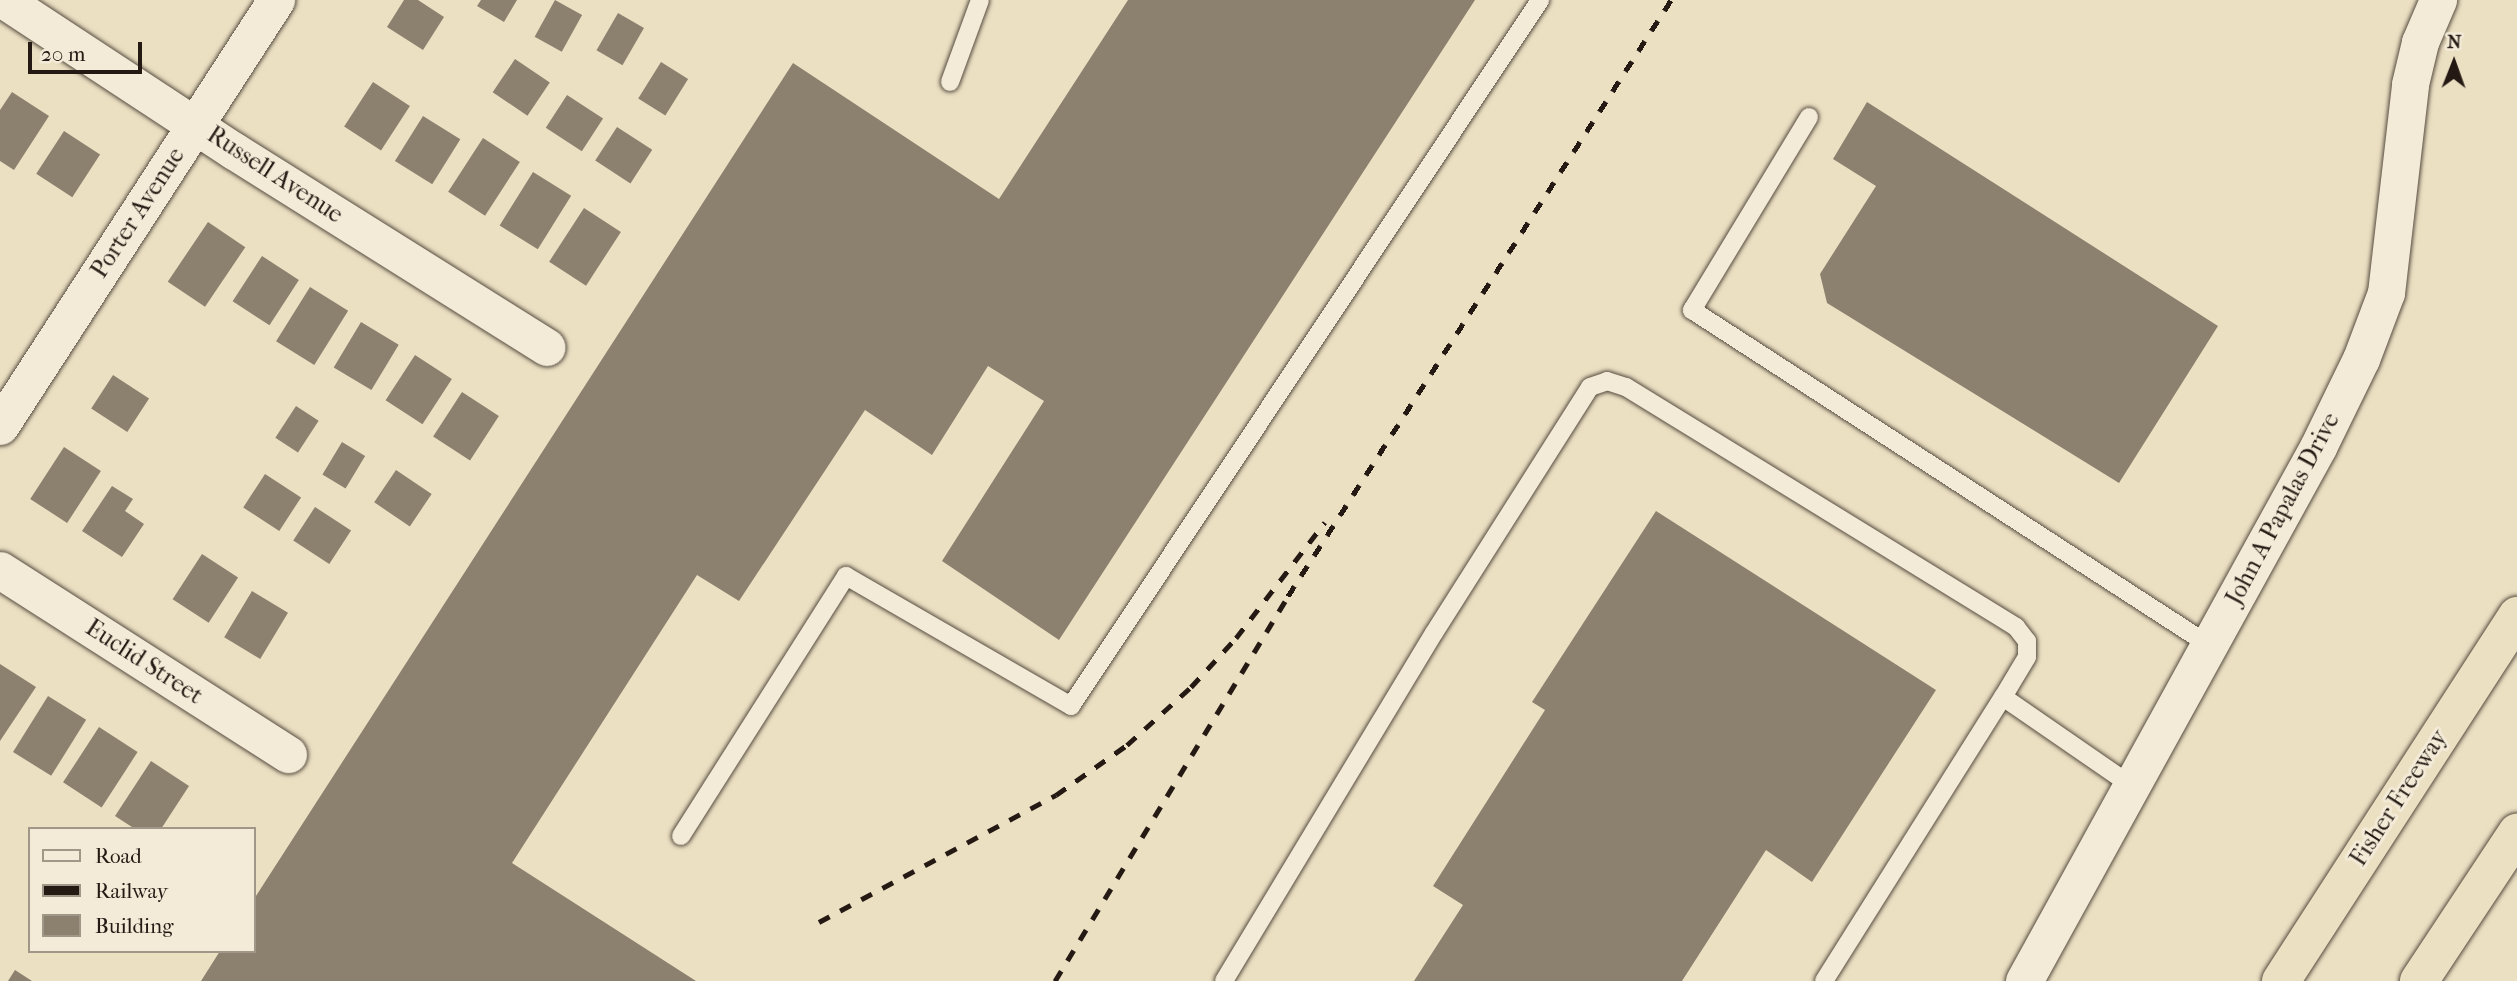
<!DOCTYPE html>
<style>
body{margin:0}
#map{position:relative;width:2517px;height:981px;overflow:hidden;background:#ece0c3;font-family:"IM FELL French Canon",serif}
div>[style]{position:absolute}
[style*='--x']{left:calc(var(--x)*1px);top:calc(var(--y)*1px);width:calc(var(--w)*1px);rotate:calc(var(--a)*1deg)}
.building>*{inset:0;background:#8c816f;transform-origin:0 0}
.roads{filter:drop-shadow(0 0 2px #564c3f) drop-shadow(0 0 2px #564c3f)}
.service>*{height:18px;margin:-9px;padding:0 9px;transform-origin:9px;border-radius:9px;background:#f3ebd8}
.minor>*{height:37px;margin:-18.5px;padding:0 18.5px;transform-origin:18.5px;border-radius:18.5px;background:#f3ebd8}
.motorway>*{height:38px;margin:-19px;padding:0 19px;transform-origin:19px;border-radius:19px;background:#ece0c3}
.rail>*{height:5px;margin-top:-2.5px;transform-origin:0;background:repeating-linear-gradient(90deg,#241a13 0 12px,transparent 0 24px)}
span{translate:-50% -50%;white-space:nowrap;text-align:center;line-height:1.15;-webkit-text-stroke:6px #f3ebd8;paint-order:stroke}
.street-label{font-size:24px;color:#241a13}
.legend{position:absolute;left:28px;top:827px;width:228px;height:126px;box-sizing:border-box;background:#f3ebd8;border:2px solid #a09789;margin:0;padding:9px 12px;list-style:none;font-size:21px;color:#241a13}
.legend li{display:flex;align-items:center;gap:14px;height:35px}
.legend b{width:35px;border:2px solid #a09789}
.north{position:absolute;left:2419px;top:28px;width:70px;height:70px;-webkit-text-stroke:5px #f3ebd8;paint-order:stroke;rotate:1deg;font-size:19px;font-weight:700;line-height:28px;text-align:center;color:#241a13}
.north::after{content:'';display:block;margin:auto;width:24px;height:32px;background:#241a13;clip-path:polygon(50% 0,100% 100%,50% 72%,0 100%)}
.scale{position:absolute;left:28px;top:42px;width:114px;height:32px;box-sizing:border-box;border:4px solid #241a13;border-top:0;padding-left:9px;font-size:21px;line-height:24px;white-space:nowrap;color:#241a13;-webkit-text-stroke:5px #f3ebd8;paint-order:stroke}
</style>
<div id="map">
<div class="building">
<i style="clip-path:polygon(404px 0,418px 0,444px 17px,423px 50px,387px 27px)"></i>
<i style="clip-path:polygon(481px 0,517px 0,504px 22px,477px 6px)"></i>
<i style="left:555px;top:0;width:31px;height:42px;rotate:29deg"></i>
<i style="clip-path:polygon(1128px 0,1475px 0,1059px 640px,942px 561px,1044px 401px,988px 366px,932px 455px,865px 410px,739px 601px,697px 575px,512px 863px,696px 981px,201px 981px,220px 951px,254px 951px,254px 899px,793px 63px,999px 199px)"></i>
<i style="left:618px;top:13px;width:30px;height:43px;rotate:30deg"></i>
<i style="left:515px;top:59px;width:42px;height:40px;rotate:34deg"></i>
<i style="left:661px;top:62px;width:32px;height:43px;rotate:32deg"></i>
<i style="left:373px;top:82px;width:44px;height:53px;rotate:33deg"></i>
<i style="clip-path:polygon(12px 92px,49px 116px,14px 170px,0 161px,0 110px)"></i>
<i style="left:567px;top:95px;width:43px;height:39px;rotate:33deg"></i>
<i style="clip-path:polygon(1867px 102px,2218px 326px,2119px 483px,1827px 303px,1820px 274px,1876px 186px,1833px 159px)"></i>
<i style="left:423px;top:116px;width:44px;height:53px;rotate:32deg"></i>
<i style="left:617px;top:127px;width:42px;height:40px;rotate:33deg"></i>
<i style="left:64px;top:131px;width:43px;height:51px;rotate:33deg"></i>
<i style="left:483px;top:138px;width:44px;height:64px;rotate:33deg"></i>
<i style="left:533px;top:172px;width:45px;height:63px;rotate:32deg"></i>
<i style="left:584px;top:208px;width:44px;height:64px;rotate:33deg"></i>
<i style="left:208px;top:222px;width:45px;height:72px;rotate:34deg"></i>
<i style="left:262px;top:256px;width:44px;height:54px;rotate:33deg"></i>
<i style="left:310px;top:287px;width:45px;height:64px;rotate:32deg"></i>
<i style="left:361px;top:322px;width:44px;height:53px;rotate:31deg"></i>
<i style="left:415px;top:355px;width:44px;height:54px;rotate:33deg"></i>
<i style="left:113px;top:375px;width:43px;height:40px;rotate:33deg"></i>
<i style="left:462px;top:392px;width:44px;height:53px;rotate:33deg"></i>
<i style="left:296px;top:406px;width:27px;height:38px;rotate:33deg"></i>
<i style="left:342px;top:442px;width:27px;height:38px;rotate:31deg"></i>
<i style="left:64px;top:447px;width:44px;height:62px;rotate:33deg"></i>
<i style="left:396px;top:470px;width:43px;height:39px;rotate:34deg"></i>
<i style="left:265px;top:474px;width:43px;height:40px;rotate:33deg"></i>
<i style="clip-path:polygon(112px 486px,133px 499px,125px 511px,144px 524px,122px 557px,82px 531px)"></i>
<i style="left:315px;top:507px;width:43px;height:40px;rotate:33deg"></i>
<i style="clip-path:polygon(1656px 511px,1936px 690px,1812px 882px,1766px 850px,1682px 981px,1414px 981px,1463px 905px,1433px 886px,1545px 710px,1532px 702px)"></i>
<i style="left:202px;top:554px;width:43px;height:54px;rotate:33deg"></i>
<i style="left:252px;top:591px;width:42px;height:54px;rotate:31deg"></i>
<i style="clip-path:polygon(0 664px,36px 687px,0 741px)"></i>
<i style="left:48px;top:696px;width:45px;height:66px;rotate:32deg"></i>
<i style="left:99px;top:727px;width:46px;height:66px;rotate:33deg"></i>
<i style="clip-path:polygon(151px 761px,189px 786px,161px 829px,135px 829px,115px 816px)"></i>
<i style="clip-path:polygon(15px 970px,32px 981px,8px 981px)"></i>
</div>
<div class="roads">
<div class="service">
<i style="--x:950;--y:82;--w:87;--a:-69.9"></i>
<i style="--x:1809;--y:117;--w:226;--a:121.2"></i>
<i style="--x:1692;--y:310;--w:616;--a:32.94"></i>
<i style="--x:681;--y:836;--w:308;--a:-57.6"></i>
<i style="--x:846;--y:576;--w:260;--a:30"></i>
<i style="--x:1071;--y:706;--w:848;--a:-56.4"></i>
<i style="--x:1224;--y:981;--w:406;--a:-58.9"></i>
<i style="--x:1434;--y:633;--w:291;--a:-57.6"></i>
<i style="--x:1590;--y:387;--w:18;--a:-19"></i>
<i style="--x:1607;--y:381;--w:20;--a:18"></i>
<i style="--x:1626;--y:387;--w:458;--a:31.6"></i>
<i style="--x:2016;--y:627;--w:18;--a:52"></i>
<i style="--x:2027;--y:641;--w:16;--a:90"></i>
<i style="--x:2027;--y:657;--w:47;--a:121"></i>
<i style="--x:2003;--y:697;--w:157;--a:34.6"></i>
<i style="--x:1824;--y:981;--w:336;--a:-57.8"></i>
</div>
<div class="minor">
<i style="--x:4;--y:0;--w:275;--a:33.3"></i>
<i style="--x:234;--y:151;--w:369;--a:32.1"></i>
<i style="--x:0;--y:426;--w:508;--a:-57.06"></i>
<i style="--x:0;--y:570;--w:342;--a:32.6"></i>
<i style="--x:2024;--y:981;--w:610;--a:-61.16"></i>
<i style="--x:2318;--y:447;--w:98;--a:-64"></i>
<i style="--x:2361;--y:359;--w:71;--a:-69.3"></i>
<i style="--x:2386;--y:293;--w:210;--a:-83.4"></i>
<i style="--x:2410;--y:84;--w:43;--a:-76.6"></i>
<i style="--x:2420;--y:42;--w:46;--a:-66.8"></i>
</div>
<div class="motorway">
<i style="--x:2281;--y:981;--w:435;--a:-57.1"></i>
<i style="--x:2419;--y:981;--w:178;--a:-56.5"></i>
</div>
</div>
<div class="rail">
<i style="--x:819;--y:922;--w:269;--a:-28.2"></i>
<i style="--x:1056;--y:795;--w:87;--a:-35.2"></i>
<i style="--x:1127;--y:745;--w:86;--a:-42.2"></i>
<i style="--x:1191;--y:687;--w:67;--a:-47.4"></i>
<i style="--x:1236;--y:638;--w:146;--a:-52.5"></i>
<i style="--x:1055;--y:981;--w:450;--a:-58.8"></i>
<i style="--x:1288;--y:596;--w:708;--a:-57.27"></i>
</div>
<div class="street-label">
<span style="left:275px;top:175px;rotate:33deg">Russell Avenue</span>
<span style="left:138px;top:213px;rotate:-57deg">Porter Avenue</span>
<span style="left:2283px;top:509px;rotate:-62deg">John A Papalas Drive</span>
<span style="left:144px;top:662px;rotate:33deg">Euclid Street</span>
<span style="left:2399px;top:798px;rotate:-57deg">Fisher Freeway</span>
</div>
<ul class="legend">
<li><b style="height:9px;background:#f3ebd8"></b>Road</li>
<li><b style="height:9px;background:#241a13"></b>Railway</li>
<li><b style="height:19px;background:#8c816f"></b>Building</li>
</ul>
<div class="north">N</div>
<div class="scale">20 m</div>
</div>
